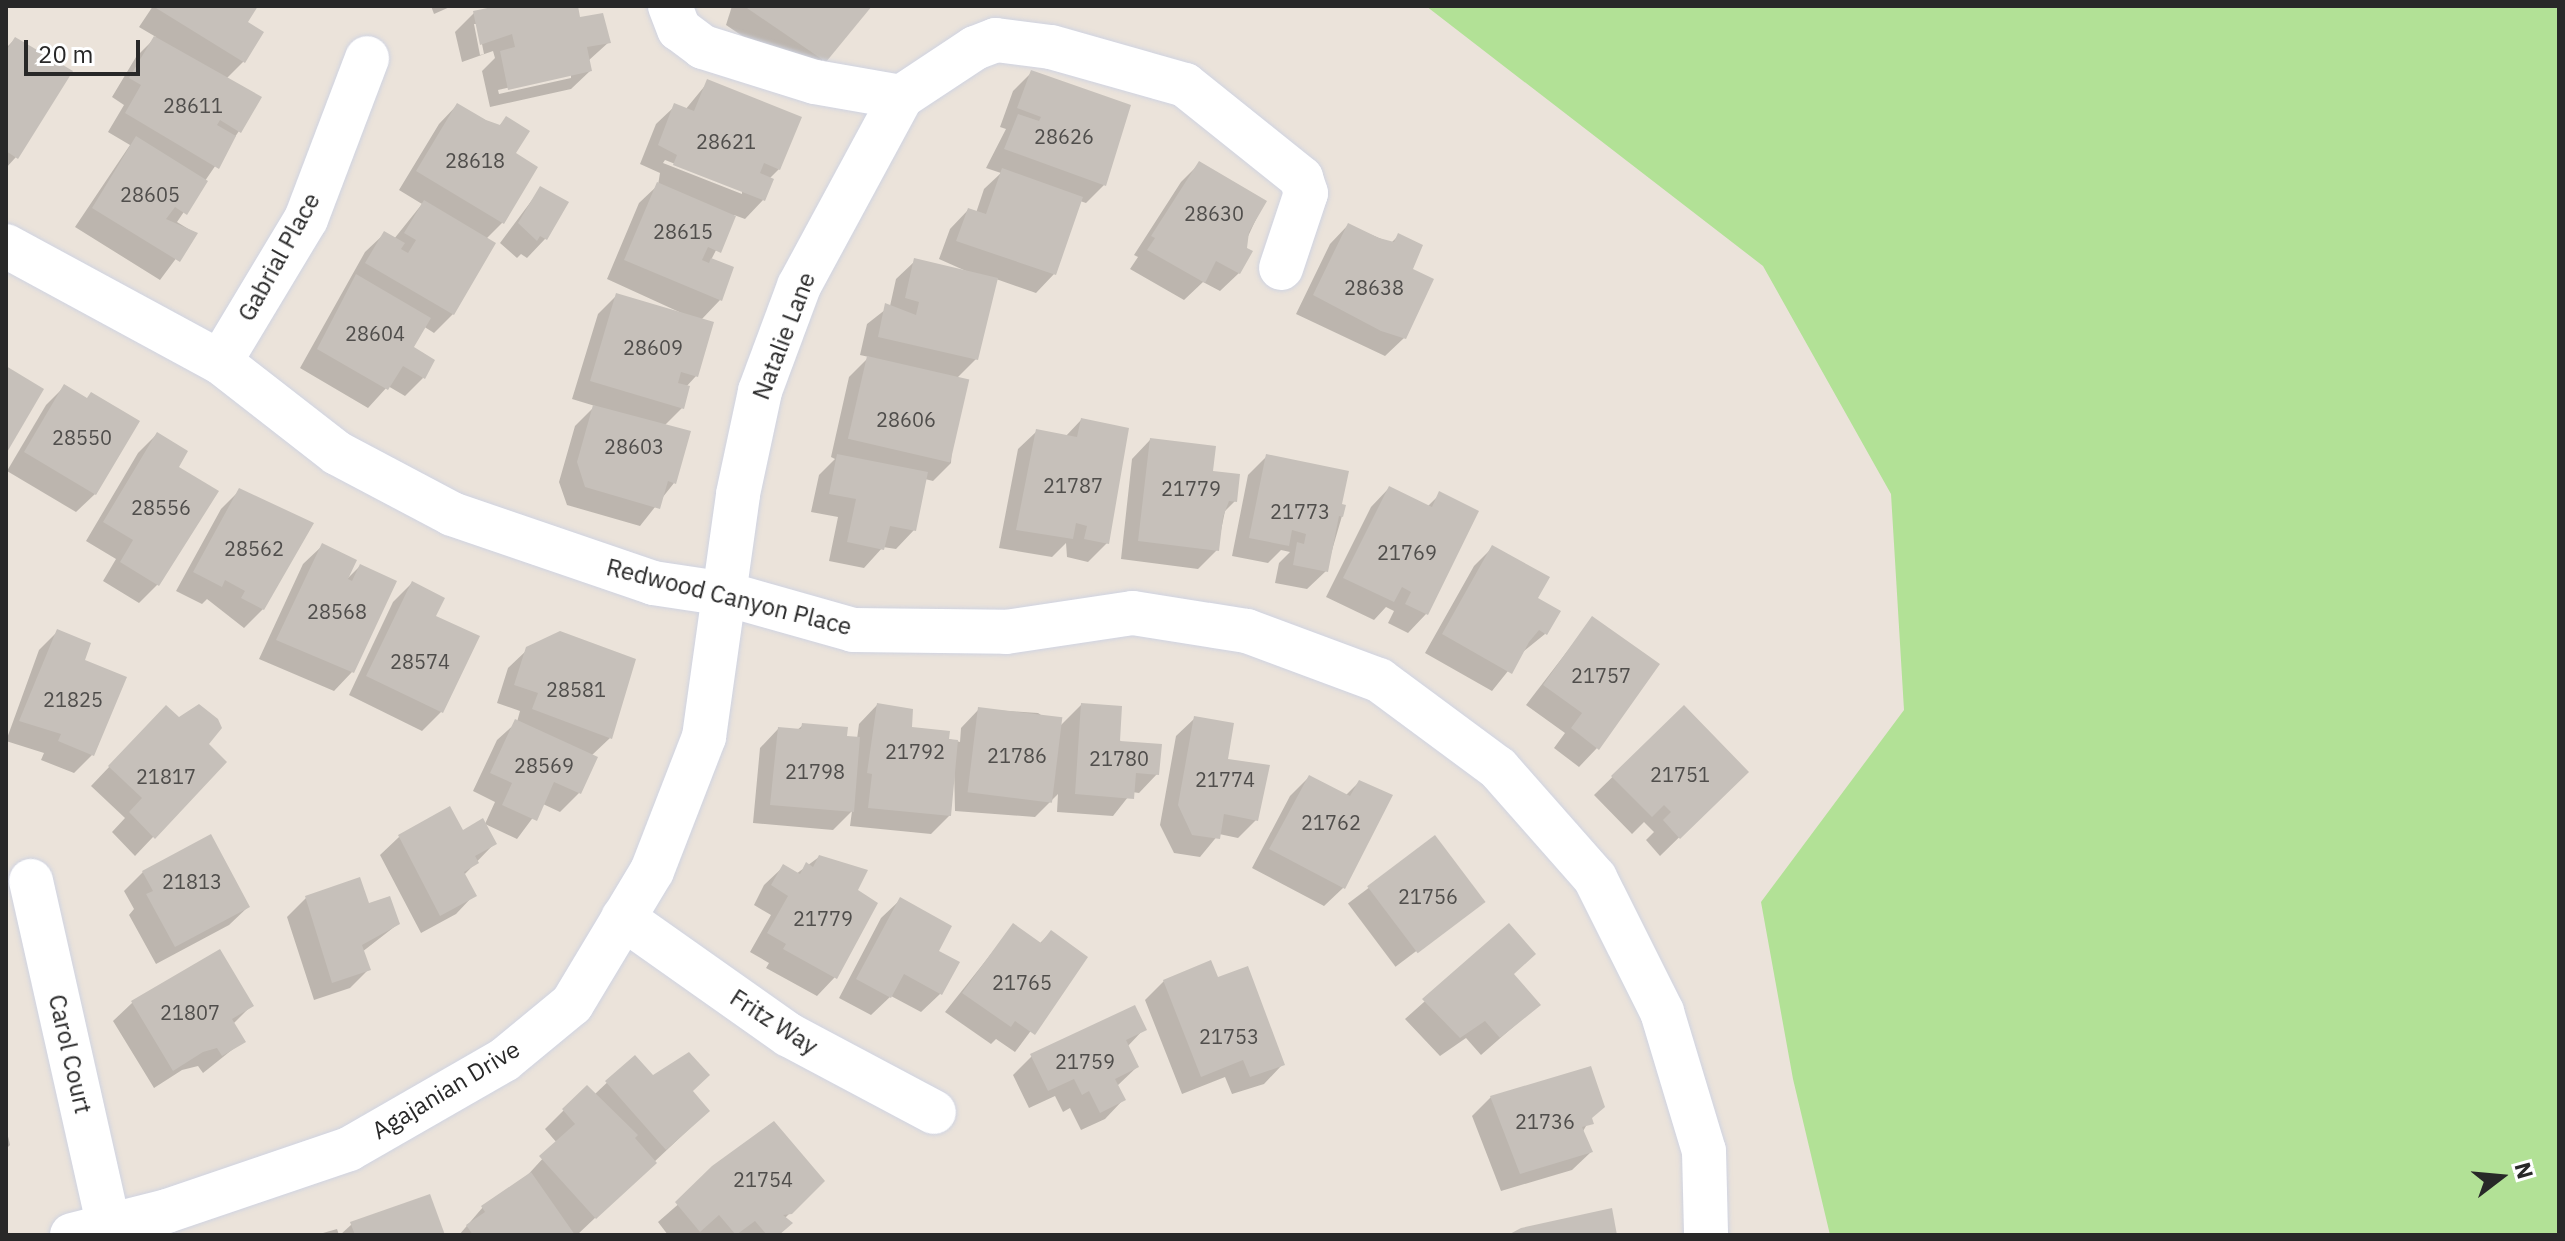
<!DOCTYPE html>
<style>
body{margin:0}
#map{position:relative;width:2565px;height:1241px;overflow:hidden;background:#ebe3da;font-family:"IBM Plex Sans",sans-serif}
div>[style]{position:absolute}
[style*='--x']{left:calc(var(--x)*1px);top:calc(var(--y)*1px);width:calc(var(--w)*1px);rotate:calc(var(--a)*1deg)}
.green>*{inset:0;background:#b2e196}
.shadow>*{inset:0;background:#0003;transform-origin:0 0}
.building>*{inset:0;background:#c6c0ba;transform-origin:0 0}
.roads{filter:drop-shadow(0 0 2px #cfd3e1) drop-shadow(0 0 2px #cfd3e1)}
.minor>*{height:44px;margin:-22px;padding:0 22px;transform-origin:22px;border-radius:22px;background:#fff}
span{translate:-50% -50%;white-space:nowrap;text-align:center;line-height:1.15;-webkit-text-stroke:8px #fff;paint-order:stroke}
.number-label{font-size:20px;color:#504e4c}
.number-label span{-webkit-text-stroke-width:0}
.street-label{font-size:24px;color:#282828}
.frame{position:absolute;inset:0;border:8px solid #282828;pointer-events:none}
.north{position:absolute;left:2461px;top:1137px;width:80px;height:80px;-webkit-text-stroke:6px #fff;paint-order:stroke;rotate:74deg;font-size:22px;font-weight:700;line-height:32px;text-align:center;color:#282828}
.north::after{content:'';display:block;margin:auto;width:28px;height:36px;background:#282828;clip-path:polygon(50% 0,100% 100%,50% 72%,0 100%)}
.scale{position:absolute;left:24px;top:40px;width:116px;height:36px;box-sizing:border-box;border:4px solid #282828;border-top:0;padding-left:10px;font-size:24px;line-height:28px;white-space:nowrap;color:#282828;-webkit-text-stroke:6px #fff;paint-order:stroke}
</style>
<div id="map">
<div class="green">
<i style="clip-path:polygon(1426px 6px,2559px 6px,2559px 1235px,1830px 1235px,1793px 1079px,1761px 902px,1904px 710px,1891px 494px,1763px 266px)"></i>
</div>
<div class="shadow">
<i style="clip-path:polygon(153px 6px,256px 6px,245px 23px,243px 62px,226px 79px,239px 131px,177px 222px,195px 233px,160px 280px,75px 227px,130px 145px,108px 132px,124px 105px,112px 97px,136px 57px,156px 37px,139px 27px)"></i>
<i style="clip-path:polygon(431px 6px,452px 6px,434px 14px)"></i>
<i style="clip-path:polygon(evenodd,507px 6px,576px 6px,578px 19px,609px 42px,588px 61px,590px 71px,571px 89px,490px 107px,482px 71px,495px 58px,493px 51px,462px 62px,455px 32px,474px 13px,507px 6px,474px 24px,478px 24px,484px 54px,480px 55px,474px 24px,507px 6px,571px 74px,571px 78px,499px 94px,498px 90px,571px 74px)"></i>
<i style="clip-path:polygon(869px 6px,806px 79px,726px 25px,732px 6px)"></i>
<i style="clip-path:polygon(15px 39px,16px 157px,6px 168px,6px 48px)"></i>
<i style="clip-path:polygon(1032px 72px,1104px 185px,1086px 203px,1080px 201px,1054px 274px,1036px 293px,996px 279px,976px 359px,956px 379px,951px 463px,933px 481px,925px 479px,914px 530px,896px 549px,883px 547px,864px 568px,829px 561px,838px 517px,811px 512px,819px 475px,835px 459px,831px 457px,849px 377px,869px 357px,860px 355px,867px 324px,890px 306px,896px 279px,915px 261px,975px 275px,939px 259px,950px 229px,968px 210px,976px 213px,984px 189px,1001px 173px,986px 168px,1006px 129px,1000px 127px,1013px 91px)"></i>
<i style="clip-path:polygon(evenodd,708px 82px,779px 169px,769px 179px,763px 200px,745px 219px,734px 215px,711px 260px,732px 268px,720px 300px,701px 320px,696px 376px,686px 387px,682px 408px,664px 426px,674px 483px,640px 526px,567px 505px,559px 482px,575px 426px,595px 406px,572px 399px,598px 314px,617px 295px,688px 316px,607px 279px,639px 203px,658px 185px,660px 173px,640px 164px,656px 124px,675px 106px,685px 110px,708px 82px,665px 160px,742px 190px,742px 194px,663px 163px,665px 160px)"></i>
<i style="clip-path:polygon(457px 105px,498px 127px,507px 118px,514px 154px,502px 223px,486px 239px,453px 314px,434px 333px,423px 326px,411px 348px,423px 378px,405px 396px,388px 386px,368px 408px,300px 368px,365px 252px,384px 234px,394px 239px,422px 204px,399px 190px,439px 124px)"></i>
<i style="clip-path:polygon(1199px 164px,1264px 202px,1244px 245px,1239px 273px,1220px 291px,1203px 282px,1184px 300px,1130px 269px,1138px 257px,1134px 255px,1181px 182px)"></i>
<i style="clip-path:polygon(541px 188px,567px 203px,545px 239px,527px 258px,521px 254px,517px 258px,500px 243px)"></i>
<i style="clip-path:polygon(1348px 225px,1391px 243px,1398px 236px,1410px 270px,1404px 338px,1385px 356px,1296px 314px,1330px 244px)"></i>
<i style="clip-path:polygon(64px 387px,95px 494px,76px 512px,7px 471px,46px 405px)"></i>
<i style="clip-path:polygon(1081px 420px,1107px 543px,1088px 562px,1067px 557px,1066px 543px,1052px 557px,999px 548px,1018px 449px,1037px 431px,1065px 437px)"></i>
<i style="clip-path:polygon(157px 434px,176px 467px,158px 584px,139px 603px,103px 581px,116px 559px,86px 541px,138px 453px)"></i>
<i style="clip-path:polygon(1150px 440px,1211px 473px,1235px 501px,1225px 511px,1217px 550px,1198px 569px,1121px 559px,1132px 459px)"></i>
<i style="clip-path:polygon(1267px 456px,1339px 506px,1342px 516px,1326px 571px,1307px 589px,1275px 583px,1279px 563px,1290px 552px,1281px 550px,1268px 563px,1232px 556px,1248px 475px)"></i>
<i style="clip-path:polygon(1389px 488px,1427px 507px,1440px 494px,1426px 614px,1408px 633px,1388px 623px,1394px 611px,1386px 607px,1374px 620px,1326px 597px,1371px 507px)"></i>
<i style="clip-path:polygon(240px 490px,263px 609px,244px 628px,207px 599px,202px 604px,176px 591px,221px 509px)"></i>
<i style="clip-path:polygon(322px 546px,346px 580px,360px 566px,352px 672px,334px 691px,259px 659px,303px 564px)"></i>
<i style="clip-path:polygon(1493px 547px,1536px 599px,1545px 634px,1524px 651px,1492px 691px,1425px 653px,1474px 566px)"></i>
<i style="clip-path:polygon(412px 583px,434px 617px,441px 712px,422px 731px,349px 695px,393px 602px)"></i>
<i style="clip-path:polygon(1592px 619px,1597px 748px,1579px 767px,1554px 748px,1565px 733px,1526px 705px)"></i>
<i style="clip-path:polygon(57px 632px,92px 755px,74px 773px,41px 760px,44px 753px,6px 741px,39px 650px)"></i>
<i style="clip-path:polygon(528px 649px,610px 738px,591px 756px,579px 793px,560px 812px,543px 804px,517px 839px,485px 824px,495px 802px,473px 791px,497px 740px,517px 722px,520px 711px,497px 703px,508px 668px)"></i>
<i style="clip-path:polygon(877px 705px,909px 728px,960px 742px,961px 728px,979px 709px,1038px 713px,1059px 727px,1081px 705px,1157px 774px,1139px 793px,1132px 792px,1113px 816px,1057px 812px,1058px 794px,1035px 817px,955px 811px,954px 764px,950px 815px,931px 834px,850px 826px,852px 811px,833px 830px,753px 823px,760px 748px,778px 729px,796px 731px,803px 725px,857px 739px,859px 724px)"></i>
<i style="clip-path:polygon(1684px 707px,1746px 772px,1660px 856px,1646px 840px,1654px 832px,1644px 822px,1632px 834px,1594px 795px)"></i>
<i style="clip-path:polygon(1195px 718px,1256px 820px,1238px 838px,1219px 834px,1200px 857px,1174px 853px,1160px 825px,1176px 736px)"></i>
<i style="clip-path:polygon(179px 720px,224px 762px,135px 856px,112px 832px,125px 818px,91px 786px,148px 726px)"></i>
<i style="clip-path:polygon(1309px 777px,1345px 796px,1359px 782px,1343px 888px,1324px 906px,1252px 868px,1290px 796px)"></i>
<i style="clip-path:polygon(462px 833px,494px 844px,463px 876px,474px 895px,456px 914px,421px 933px,380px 855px,399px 837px)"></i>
<i style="left:1435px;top:838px;width:79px;height:109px;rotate:53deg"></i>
<i style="clip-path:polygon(819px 857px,856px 890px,835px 977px,817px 996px,766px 968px,769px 963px,750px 952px,771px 915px,754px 905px,764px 885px,783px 867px,796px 874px)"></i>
<i style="clip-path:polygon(143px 872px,248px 907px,229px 925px,156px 964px,129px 915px,134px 909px,124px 891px)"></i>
<i style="clip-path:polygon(306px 898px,368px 906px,398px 924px,362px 952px,368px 970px,350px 988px,314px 1000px,287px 917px)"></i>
<i style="clip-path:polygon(900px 900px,936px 951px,940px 994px,921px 1012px,891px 996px,871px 1015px,839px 998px,881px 918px)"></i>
<i style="clip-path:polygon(1014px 925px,1039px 944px,1051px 932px,1086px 957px,1015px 1052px,996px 1039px,991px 1044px,945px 1012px)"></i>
<i style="clip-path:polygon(1509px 926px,1512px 975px,1538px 1005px,1481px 1055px,1466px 1038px,1440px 1056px,1405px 1019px)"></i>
<i style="clip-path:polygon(220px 951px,251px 1006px,233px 1024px,243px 1041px,203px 1073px,198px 1066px,182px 1070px,154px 1088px,113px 1021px,132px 1003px)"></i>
<i style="clip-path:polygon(1217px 979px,1282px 1065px,1264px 1084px,1232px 1094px,1225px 1077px,1182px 1094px,1145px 1000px,1164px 981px)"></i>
<i style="clip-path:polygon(1144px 1029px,1127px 1047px,1137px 1067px,1117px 1086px,1123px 1100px,1105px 1119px,1081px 1130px,1070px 1108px,1063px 1112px,1055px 1096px,1029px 1108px,1013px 1075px,1032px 1056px)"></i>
<i style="clip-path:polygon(634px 1057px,689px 1129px,577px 1235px,459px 1235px,483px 1207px,524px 1179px,557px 1143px,545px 1129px,587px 1087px,595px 1094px)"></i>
<i style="clip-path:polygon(1491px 1097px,1590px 1119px,1582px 1133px,1591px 1152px,1572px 1170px,1501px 1191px,1472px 1116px)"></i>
<i style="clip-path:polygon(769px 1125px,822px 1181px,784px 1219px,778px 1235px,668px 1235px,658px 1222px)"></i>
<i style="clip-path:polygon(6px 1128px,10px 1145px,6px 1149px)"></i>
<i style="clip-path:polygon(352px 1224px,442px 1235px,340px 1235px)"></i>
<i style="clip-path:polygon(337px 1229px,339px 1235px,316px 1235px)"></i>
</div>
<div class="building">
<i style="clip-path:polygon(258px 6px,248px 22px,264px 32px,245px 63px,156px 8px)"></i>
<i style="clip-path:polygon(497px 6px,578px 6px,580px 17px,603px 13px,611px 43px,587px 47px,592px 71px,508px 90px,500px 51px,515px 47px,512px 34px,480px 45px,473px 11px)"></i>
<i style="clip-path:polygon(744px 6px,872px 6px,826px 62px)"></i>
<i style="clip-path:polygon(154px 36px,262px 97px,241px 133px,220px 120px,217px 125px,236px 136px,219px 169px,125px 113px,141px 85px,129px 78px)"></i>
<i style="clip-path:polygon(15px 37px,73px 71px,18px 159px,6px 151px,6px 51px)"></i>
<i style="clip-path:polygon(1031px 70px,1131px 105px,1106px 186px,1004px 149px,1018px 114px,1039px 121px,1041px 117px,1017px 108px)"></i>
<i style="clip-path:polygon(707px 79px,802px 117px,780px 170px,764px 163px,760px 173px,774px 179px,765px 201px,673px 165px,677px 155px,658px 145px,674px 103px,694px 111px)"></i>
<i style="clip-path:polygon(457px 103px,486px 120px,500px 125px,506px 116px,530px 131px,516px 153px,538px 167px,504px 224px,416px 171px)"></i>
<i style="clip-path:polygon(136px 136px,208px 181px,187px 215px,175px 207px,166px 219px,198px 233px,180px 262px,92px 208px)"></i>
<i style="clip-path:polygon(1199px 161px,1267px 201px,1249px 232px,1247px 248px,1253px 251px,1240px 274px,1216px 261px,1205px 283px,1147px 250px,1155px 238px,1151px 236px)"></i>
<i style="clip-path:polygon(1002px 168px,1083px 197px,1056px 275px,956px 241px,968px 208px,986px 214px)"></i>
<i style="clip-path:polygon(657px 182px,736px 216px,721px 253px,708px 247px,702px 260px,709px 263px,711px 258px,734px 267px,722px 301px,624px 260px)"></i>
<i style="clip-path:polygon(540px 186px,569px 202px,547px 240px,540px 236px,537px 241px,518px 223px)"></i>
<i style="clip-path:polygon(424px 200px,496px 243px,454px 315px,365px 263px,384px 231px,405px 243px,401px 249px,408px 253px,416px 240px,404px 233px)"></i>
<i style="clip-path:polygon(1348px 223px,1379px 238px,1394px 242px,1398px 233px,1423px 245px,1413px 269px,1434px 279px,1406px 339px,1381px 331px,1313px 295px)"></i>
<i style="clip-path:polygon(914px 258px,998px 278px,978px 360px,878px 337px,885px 303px,916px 315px,919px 302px,905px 298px)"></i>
<i style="clip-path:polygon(356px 274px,431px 318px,414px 347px,435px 360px,425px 379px,403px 366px,388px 390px,317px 349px)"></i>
<i style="clip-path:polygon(616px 293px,714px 322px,698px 377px,681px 372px,678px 383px,690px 386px,684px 409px,590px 381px)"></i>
<i style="left:867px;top:356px;width:105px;height:85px;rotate:13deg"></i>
<i style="clip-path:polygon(6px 366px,44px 389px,6px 454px)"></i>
<i style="clip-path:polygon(64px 384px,87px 398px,91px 392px,140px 421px,96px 495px,24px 452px)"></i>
<i style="clip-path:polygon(593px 405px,691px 431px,676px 484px,668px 481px,660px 509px,585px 487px,577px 462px)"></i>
<i style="clip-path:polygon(1081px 418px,1129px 428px,1109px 544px,1084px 539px,1087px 526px,1076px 523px,1073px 539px,1016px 530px,1036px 429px,1077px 437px)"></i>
<i style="clip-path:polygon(157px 432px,188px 451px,179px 467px,219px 491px,159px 586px,120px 562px,133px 540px,103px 522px)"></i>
<i style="clip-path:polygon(1150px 438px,1216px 446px,1213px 471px,1240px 474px,1237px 502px,1229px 501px,1223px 517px,1219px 551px,1138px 541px)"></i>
<i style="clip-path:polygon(837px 454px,928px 472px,916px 531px,890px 526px,884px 550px,847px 542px,856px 499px,829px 494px)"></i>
<i style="clip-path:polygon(1266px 454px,1349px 471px,1342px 504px,1346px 505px,1343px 517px,1339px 516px,1328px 572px,1293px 565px,1297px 542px,1304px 544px,1306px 534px,1292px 530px,1289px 546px,1249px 538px)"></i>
<i style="clip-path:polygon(1389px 486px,1432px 507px,1439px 491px,1479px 511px,1428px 615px,1405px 604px,1411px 592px,1402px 587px,1394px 602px,1343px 578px)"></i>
<i style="clip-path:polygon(239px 488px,314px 523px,264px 610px,241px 598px,245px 591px,225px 580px,222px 587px,193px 572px)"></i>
<i style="clip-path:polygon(322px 543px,357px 560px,348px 579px,352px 581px,360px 564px,397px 581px,354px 673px,276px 640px)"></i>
<i style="clip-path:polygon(1492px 545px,1550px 577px,1538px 598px,1561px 611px,1547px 635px,1539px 630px,1529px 642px,1512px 674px,1442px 634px)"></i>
<i style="clip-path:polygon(412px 581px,445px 598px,436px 616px,480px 636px,443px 713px,366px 676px)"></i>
<i style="clip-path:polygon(1592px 616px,1660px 664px,1599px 750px,1571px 728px,1582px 713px,1543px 685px)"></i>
<i style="clip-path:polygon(57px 629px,91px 643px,85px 660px,127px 677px,94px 756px,58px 741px,61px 734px,19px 721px)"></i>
<i style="clip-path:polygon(560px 631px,636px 659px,612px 739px,532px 709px,538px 693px,514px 685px,526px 647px)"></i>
<i style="clip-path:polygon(877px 703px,913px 709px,912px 727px,950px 731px,949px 739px,958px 740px,951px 816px,868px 808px,872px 774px,867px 773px)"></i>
<i style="clip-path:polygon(1081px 703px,1122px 706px,1120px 741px,1162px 744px,1159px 775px,1136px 773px,1134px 799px,1075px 794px)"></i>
<i style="clip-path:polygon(199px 704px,218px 719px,222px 728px,209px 744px,227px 762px,155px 839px,129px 812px,142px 798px,108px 766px,166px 705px,179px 717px)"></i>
<i style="clip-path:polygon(1684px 705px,1749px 772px,1680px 839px,1663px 820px,1671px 812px,1664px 805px,1652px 817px,1611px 776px)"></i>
<i style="left:978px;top:707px;width:85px;height:86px;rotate:7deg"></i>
<i style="clip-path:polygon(1194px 716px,1234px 723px,1228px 759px,1270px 765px,1258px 821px,1224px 814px,1220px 839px,1192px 835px,1178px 805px)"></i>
<i style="clip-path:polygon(515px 719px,598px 757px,581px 794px,554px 782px,537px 821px,502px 805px,512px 783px,490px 773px)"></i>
<i style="clip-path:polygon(802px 723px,848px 727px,847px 736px,860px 737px,854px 812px,770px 805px,778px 727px,801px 729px)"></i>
<i style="clip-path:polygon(1309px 775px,1350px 796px,1359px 780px,1393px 795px,1345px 889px,1269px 849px)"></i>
<i style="clip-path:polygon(450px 806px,463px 830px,483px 818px,497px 844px,475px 856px,479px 863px,464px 872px,477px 896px,440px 916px,398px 835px)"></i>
<i style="clip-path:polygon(211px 834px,250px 907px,175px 947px,146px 894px,153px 891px,142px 871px)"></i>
<i style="left:1435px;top:835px;width:84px;height:85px;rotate:53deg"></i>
<i style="clip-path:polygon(819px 855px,868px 870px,858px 890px,878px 903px,837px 979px,783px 949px,786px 944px,767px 933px,788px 896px,771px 885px,783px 864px,800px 874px,806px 862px,813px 867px)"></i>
<i style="clip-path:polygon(360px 877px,369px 903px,390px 896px,400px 924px,362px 945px,371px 970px,332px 983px,305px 896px)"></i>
<i style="clip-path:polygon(900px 897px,952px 926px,939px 951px,960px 962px,942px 995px,904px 974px,891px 998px,856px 979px)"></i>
<i style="clip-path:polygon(1013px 923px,1041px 943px,1051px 930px,1088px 957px,1035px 1035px,1015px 1021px,1011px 1027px,962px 993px)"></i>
<i style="clip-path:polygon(1509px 923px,1536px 954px,1514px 974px,1541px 1005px,1500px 1038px,1485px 1021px,1460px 1038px,1422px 999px)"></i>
<i style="clip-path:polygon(220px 949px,254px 1006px,232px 1019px,246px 1042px,222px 1056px,217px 1048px,203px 1052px,173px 1071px,131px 1001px)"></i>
<i style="clip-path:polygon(1211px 960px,1218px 977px,1248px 966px,1285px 1065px,1250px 1077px,1243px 1060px,1201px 1077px,1163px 980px)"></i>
<i style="clip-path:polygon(1135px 1005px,1147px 1030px,1126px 1040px,1139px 1067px,1115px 1079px,1126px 1100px,1100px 1113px,1089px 1091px,1082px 1095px,1074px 1079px,1048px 1091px,1030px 1054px)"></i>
<i style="clip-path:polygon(689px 1052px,710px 1075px,693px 1091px,710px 1111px,666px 1150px,605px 1081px,635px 1055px,653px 1075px)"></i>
<i style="clip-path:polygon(1591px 1066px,1605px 1107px,1592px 1118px,1594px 1124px,1582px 1127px,1593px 1152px,1520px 1174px,1490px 1096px)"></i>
<i style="clip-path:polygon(587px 1085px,638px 1135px,635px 1138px,657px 1163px,596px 1219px,539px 1156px,575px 1124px,562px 1109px)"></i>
<i style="clip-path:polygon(774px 1121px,825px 1181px,792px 1214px,783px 1215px,793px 1223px,779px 1235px,767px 1235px,755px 1221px,736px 1235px,719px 1215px,700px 1232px,675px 1202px,712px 1166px)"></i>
<i style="clip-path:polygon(531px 1172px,575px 1235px,473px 1235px,466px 1225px,485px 1212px,481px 1206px)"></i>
<i style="clip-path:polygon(430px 1194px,445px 1235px,355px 1235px,350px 1222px)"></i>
<i style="clip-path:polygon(1612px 1208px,1617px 1235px,1508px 1235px,1521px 1228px)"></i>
</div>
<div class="roads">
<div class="minor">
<i style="--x:670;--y:6;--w:25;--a:69"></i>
<i style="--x:679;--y:29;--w:30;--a:37"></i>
<i style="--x:703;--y:47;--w:117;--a:17.4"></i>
<i style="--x:815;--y:82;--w:87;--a:9.9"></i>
<i style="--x:901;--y:97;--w:89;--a:-33.5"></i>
<i style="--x:975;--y:48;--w:22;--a:-21"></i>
<i style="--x:996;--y:40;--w:55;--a:7.3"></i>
<i style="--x:1051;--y:47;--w:139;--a:15.8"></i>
<i style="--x:1185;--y:85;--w:149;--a:38.7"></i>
<i style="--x:1301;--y:178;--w:16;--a:72"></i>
<i style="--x:1306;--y:193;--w:79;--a:108.4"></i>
<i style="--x:6;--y:246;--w:243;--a:28.5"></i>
<i style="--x:220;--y:362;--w:148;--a:37.9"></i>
<i style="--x:337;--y:453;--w:130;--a:27.9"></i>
<i style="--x:452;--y:514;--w:213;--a:18.9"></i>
<i style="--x:653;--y:583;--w:74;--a:8.6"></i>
<i style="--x:726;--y:594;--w:132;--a:15.8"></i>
<i style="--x:853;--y:630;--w:153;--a:0.7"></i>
<i style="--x:1006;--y:632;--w:128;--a:-8.5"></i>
<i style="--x:1133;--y:613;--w:115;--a:9"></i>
<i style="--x:1247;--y:631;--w:141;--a:20.4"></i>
<i style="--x:1379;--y:680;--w:148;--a:36.5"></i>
<i style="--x:1498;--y:768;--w:147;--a:48.6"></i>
<i style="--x:1595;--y:878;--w:150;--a:63.4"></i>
<i style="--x:1662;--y:1012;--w:145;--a:73.2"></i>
<i style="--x:1704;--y:1151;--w:84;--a:88.6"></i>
<i style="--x:220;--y:362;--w:167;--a:-59"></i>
<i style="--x:306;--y:219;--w:172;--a:-69.2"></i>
<i style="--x:31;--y:881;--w:354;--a:77.3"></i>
<i style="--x:623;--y:918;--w:203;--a:35.2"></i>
<i style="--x:789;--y:1035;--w:164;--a:28"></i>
<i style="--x:72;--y:1235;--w:98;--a:-14.2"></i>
<i style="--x:167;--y:1211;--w:192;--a:-18.8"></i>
<i style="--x:349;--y:1149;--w:179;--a:-29.9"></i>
<i style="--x:504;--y:1060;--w:88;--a:-39.5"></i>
<i style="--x:572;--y:1004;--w:155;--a:-59"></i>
<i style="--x:652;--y:871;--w:144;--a:-68.8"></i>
<i style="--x:704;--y:737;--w:245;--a:-82"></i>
<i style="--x:738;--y:494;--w:105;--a:-77.9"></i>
<i style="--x:760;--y:391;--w:112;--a:-69.6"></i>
<i style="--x:799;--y:286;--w:215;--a:-61.6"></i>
</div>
</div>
<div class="number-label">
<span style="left:193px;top:105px">28611</span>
<span style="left:1064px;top:136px">28626</span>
<span style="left:726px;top:141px">28621</span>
<span style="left:475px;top:160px">28618</span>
<span style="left:150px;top:194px">28605</span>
<span style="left:1214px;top:213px">28630</span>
<span style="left:683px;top:231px">28615</span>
<span style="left:1374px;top:287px">28638</span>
<span style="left:375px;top:333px">28604</span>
<span style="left:653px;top:347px">28609</span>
<span style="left:906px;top:419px">28606</span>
<span style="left:82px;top:437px">28550</span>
<span style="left:634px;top:446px">28603</span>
<span style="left:1073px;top:485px">21787</span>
<span style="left:1191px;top:488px">21779</span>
<span style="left:161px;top:507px">28556</span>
<span style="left:1300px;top:511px">21773</span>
<span style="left:254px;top:548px">28562</span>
<span style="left:1407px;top:552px">21769</span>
<span style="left:337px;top:611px">28568</span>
<span style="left:420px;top:661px">28574</span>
<span style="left:1601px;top:675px">21757</span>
<span style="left:576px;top:689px">28581</span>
<span style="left:73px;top:699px">21825</span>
<span style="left:915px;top:751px">21792</span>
<span style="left:1017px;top:755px">21786</span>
<span style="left:1119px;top:758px">21780</span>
<span style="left:544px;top:765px">28569</span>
<span style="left:815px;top:771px">21798</span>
<span style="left:1680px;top:774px">21751</span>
<span style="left:166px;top:776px">21817</span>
<span style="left:1225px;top:779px">21774</span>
<span style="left:1331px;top:822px">21762</span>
<span style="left:192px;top:881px">21813</span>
<span style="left:1428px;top:896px">21756</span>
<span style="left:823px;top:918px">21779</span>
<span style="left:1022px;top:982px">21765</span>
<span style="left:190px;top:1012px">21807</span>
<span style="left:1229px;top:1036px">21753</span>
<span style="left:1085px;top:1061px">21759</span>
<span style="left:1545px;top:1121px">21736</span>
<span style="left:763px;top:1179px">21754</span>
</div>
<div class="street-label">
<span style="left:279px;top:257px;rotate:-61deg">Gabrial Place</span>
<span style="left:784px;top:336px;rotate:-69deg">Natalie Lane</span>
<span style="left:729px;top:597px;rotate:14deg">Redwood Canyon Place</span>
<span style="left:774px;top:1022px;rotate:33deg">Fritz Way</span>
<span style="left:70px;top:1054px;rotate:77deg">Carol Court</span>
<span style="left:446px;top:1090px;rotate:-31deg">Agajanian Drive</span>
</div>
<div class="frame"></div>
<div class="north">N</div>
<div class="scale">20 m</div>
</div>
